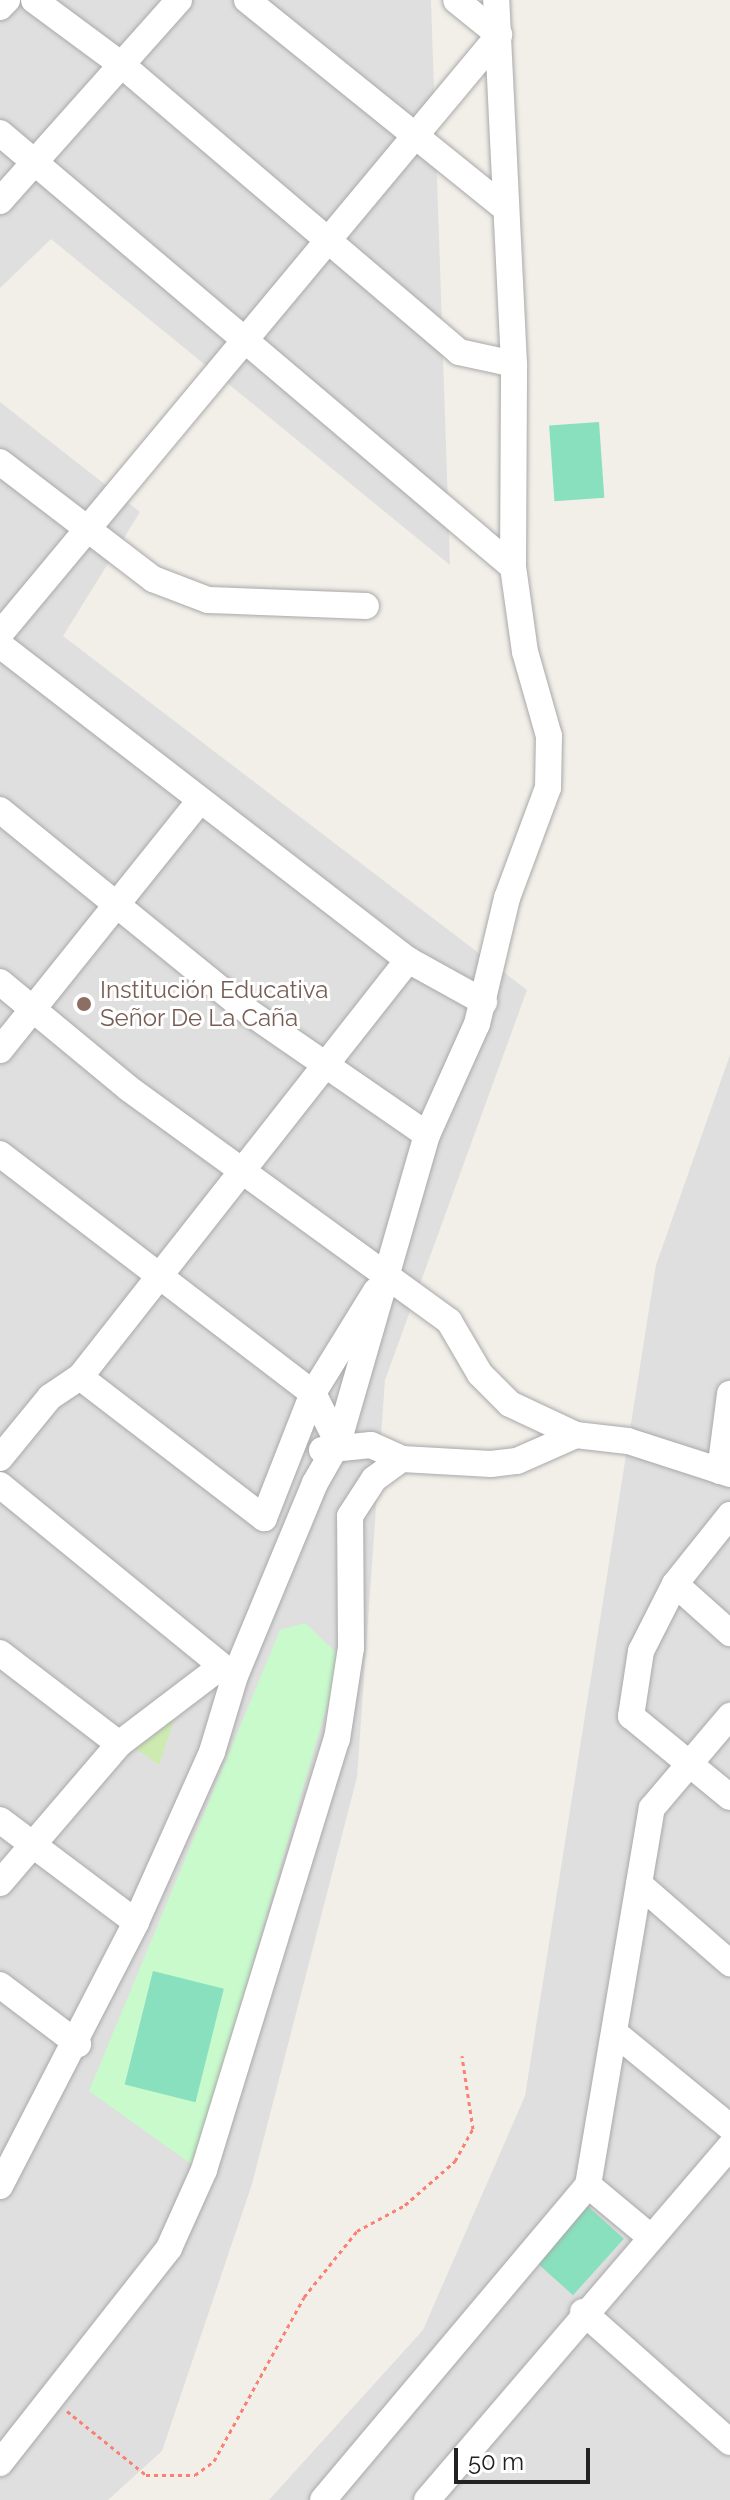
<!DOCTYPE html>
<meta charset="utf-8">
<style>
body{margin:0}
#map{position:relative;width:730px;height:2500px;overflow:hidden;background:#f2efe9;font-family:Raleway,sans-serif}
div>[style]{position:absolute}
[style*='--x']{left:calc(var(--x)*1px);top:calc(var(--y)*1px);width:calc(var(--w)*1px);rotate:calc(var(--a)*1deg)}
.residential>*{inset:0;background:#e0dfdf}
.grass>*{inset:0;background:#cdebb0}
.park>*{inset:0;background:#c8facc}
.pitch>*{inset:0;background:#88e0be;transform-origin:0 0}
.path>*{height:3px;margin-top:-1.5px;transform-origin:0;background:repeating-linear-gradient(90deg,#fa8072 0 4px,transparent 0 8px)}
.roads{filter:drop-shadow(0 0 2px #a9a9a9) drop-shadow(0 0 2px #a9a9a9)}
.minor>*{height:26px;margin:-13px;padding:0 13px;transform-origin:13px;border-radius:13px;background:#fff}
.dots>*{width:22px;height:22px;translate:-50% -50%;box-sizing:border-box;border:4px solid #fff;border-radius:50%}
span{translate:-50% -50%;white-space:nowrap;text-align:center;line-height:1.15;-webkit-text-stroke:6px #fff;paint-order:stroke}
.education-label{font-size:24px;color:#785e54}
.left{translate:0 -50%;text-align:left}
.scale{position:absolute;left:454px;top:2448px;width:136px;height:36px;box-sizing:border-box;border:4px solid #222;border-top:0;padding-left:10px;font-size:24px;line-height:28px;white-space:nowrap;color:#222;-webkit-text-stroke:6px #fff;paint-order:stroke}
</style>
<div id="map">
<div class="residential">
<i style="clip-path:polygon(0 0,431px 0,450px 565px,51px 239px,0 288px)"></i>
<i style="clip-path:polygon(0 402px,140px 512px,63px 636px,527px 990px,385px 1380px,357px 1777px,252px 2184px,162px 2451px,108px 2500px,0 2500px)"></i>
<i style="clip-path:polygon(730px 1055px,730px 2500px,269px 2500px,423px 2330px,525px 2096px,656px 1265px)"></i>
</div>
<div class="grass">
<i style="clip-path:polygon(174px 1720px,159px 1765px,136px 1749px)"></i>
</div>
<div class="park">
<i style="clip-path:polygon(305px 1623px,341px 1657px,194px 2166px,89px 2091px,280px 1630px)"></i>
</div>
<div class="pitch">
<i style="left:599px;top:422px;width:76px;height:50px;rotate:86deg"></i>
<i style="left:153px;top:1971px;width:73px;height:117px;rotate:14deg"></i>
<i style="left:583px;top:2202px;width:55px;height:76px;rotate:42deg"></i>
</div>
<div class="path">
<i style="--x:67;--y:2411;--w:102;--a:39"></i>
<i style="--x:146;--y:2475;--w:49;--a:0"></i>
<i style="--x:195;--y:2475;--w:24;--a:-36"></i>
<i style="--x:214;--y:2461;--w:187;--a:-61.2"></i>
<i style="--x:304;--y:2297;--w:85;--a:-51.2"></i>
<i style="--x:357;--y:2231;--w:55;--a:-28.4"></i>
<i style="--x:405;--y:2205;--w:67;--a:-41.3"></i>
<i style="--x:455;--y:2161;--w:37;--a:-61"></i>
<i style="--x:473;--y:2129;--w:74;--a:-98.6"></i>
</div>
<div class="roads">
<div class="minor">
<i style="--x:34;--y:0;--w:109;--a:36.5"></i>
<i style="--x:122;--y:65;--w:443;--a:40.4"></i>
<i style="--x:459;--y:352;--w:56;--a:12.3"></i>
<i style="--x:247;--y:0;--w:326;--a:38.9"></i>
<i style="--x:0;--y:7;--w:10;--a:-45"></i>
<i style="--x:0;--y:133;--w:672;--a:40.23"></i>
<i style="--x:0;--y:201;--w:269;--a:-48.3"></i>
<i style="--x:0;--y:462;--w:193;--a:37.4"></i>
<i style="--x:153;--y:579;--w:59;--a:20.9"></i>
<i style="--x:208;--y:600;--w:158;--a:2.2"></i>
<i style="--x:0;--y:634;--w:780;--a:-50.2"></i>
<i style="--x:499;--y:35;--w:55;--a:-140.9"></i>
<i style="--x:0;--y:645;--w:515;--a:37.67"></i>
<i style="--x:408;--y:960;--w:87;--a:28.9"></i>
<i style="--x:0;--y:810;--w:321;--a:39.1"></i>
<i style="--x:249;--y:1012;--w:216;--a:34.6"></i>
<i style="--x:0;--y:982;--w:166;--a:39.6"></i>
<i style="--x:128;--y:1088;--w:397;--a:36"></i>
<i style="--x:449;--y:1321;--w:61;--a:59.7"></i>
<i style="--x:480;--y:1374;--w:42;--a:45"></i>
<i style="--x:510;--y:1404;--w:73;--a:25.2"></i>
<i style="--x:0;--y:1050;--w:318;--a:-51.3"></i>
<i style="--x:0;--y:1154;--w:394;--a:37.4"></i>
<i style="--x:313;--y:1393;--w:56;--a:63.4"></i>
<i style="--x:80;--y:1377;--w:232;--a:37.5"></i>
<i style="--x:264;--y:1518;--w:134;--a:-68.6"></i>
<i style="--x:313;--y:1393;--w:120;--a:-58.3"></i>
<i style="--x:322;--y:1450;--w:49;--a:-5.8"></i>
<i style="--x:371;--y:1445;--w:34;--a:24"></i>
<i style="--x:402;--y:1459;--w:89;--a:3.2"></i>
<i style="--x:491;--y:1464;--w:26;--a:-7"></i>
<i style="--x:517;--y:1461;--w:64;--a:-23.8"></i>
<i style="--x:576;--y:1435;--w:52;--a:6.6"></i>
<i style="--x:628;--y:1441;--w:107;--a:17.9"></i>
<i style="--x:0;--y:1458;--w:79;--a:-50.7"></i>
<i style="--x:50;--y:1397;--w:36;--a:-34"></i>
<i style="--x:80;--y:1377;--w:531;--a:-51.81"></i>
<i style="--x:720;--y:1471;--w:78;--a:-82.6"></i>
<i style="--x:0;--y:1485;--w:299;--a:39.2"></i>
<i style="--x:730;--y:1515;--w:88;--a:128.6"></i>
<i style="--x:675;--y:1584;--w:75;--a:116.9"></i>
<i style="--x:641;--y:1651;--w:66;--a:98.7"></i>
<i style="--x:631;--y:1716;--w:128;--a:39.3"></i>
<i style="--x:675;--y:1584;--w:74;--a:41.7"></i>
<i style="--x:0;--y:1653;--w:150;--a:37.4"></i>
<i style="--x:0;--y:1820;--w:170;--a:36.9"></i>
<i style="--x:0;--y:1883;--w:183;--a:-49.4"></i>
<i style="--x:119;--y:1744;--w:126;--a:-37.2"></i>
<i style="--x:639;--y:1884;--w:121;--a:41"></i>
<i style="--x:0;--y:1985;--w:98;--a:37.1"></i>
<i style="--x:615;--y:2033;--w:149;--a:39.3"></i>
<i style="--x:588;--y:2185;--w:78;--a:39.8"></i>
<i style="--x:0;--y:2186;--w:297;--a:-62.7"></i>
<i style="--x:136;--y:1922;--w:186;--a:-65.9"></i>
<i style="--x:212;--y:1752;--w:79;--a:-73.2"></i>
<i style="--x:235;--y:1676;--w:209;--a:-67.5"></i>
<i style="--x:315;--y:1483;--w:46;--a:-60.1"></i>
<i style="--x:338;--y:1443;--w:321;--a:-73.9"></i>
<i style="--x:427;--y:1135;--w:122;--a:-65.8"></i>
<i style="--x:477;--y:1024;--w:130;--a:-76.6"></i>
<i style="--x:507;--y:898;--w:117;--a:-69.6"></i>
<i style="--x:548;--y:788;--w:52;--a:-88.9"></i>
<i style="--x:549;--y:736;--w:87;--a:-105.9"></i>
<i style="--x:525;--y:652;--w:86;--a:-98"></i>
<i style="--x:513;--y:567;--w:203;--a:-89.7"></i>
<i style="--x:514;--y:364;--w:364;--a:-92.8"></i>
<i style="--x:583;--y:2312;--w:196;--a:41.5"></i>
<i style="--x:0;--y:2463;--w:273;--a:-51.8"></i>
<i style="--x:169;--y:2248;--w:85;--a:-65.8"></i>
<i style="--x:204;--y:2170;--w:451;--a:-72.9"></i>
<i style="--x:337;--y:1739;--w:92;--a:-81.3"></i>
<i style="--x:351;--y:1648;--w:132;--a:-90.4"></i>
<i style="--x:350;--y:1516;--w:44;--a:-57"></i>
<i style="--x:374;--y:1479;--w:34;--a:-36"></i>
<i style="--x:323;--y:2500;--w:412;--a:-49.9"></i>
<i style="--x:588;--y:2185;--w:382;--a:-80.4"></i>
<i style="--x:652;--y:1808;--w:121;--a:-49.7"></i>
<i style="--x:427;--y:2500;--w:466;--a:-49.4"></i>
</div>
</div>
<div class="dots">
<i style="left:84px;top:1004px;background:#8d6e63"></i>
</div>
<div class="education-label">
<span class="left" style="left:100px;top:1004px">Institución Educativa<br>Señor De La Caña</span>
</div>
<div class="scale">50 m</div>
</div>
